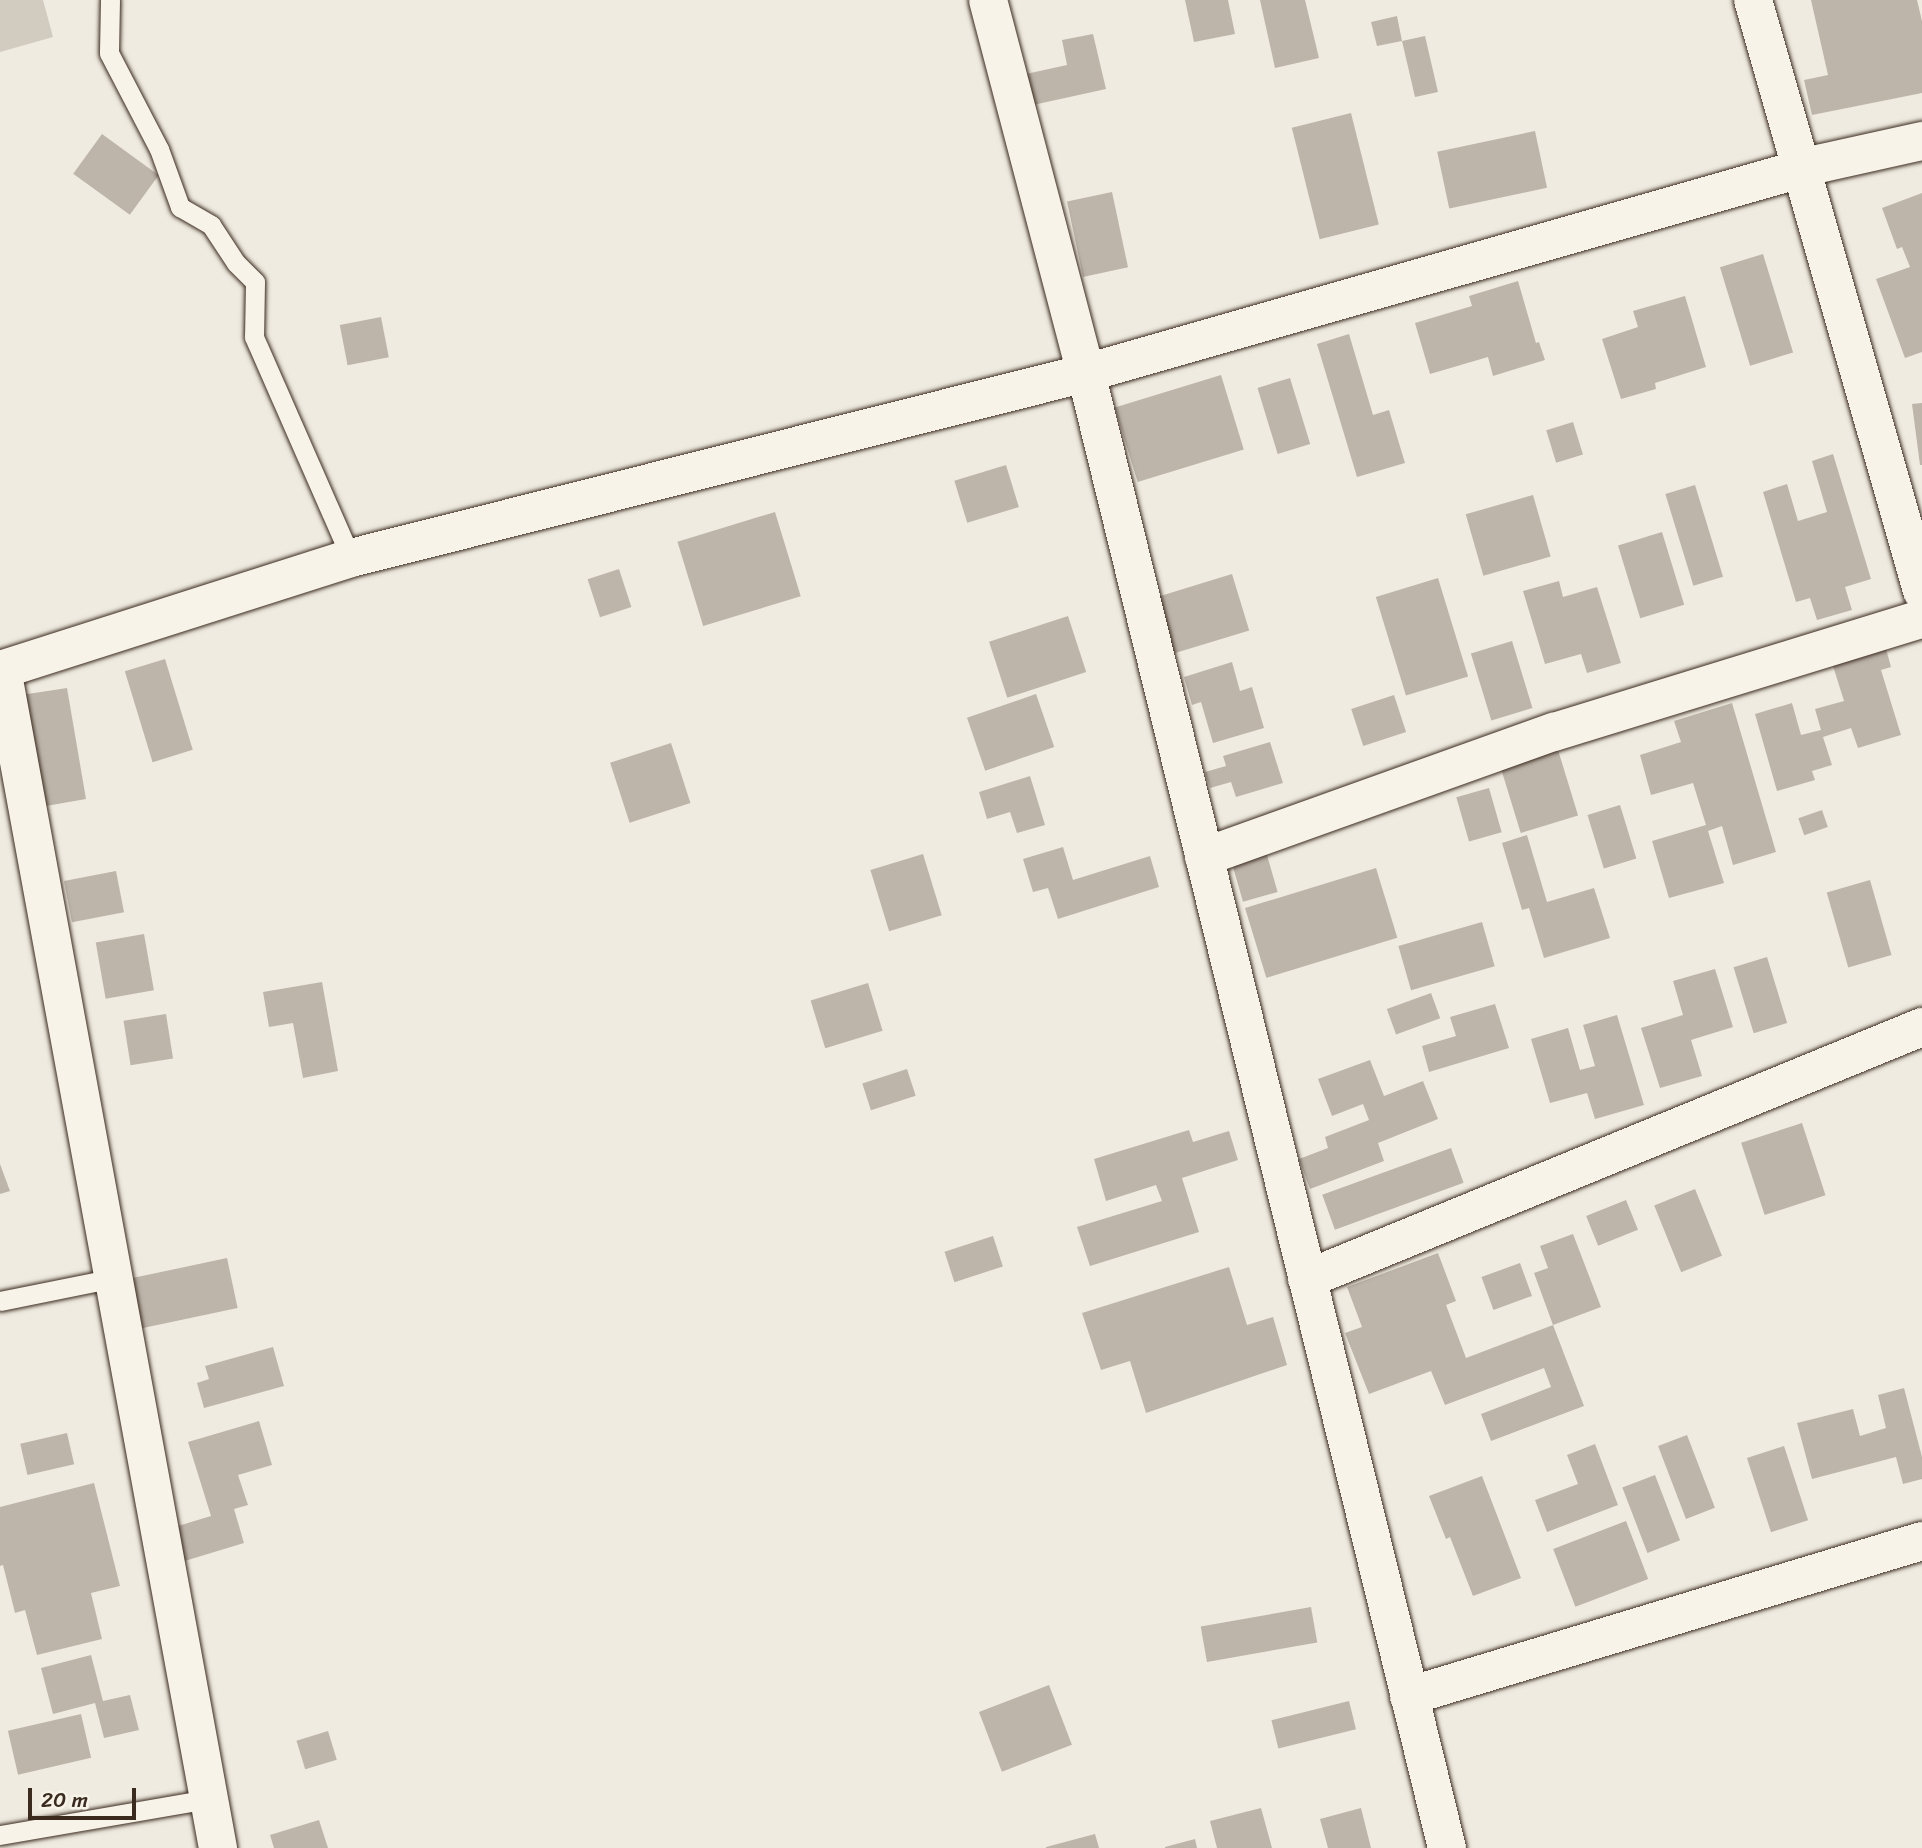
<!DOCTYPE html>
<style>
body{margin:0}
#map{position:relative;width:1922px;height:1848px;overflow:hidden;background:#efebe0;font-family:Sriracha,sans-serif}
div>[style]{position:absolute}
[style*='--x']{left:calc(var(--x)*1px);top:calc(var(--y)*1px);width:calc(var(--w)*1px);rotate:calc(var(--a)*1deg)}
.green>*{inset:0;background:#d1cbc0}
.building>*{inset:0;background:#bdb5aa;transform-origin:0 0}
.roads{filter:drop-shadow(0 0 2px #3b2a1e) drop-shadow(0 0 2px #3b2a1e)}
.lane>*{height:19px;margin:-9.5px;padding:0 9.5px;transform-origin:9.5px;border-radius:9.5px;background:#f7f3e8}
.street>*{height:38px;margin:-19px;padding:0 19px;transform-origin:19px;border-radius:19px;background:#f7f3e8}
span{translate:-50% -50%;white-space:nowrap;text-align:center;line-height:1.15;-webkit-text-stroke:5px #f7f3e8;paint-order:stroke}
.scale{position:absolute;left:28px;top:1788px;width:108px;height:32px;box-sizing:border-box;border:4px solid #3b2a1e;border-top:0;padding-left:9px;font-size:21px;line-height:24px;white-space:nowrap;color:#3b2a1e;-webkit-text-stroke:5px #f7f3e8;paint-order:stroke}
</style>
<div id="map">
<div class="green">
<i style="clip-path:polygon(0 0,43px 0,53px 37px,0 52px)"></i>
</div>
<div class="building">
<i style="clip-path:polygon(1185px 0,1228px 0,1235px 34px,1194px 42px)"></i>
<i style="clip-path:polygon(1260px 0,1305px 0,1319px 58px,1275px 68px)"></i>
<i style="clip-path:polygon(1811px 0,1917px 0,1922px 21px,1922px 93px,1812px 115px,1804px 80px,1828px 75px)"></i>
<i style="clip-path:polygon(1397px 16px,1402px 41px,1425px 36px,1438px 92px,1415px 97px,1402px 41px,1377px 46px,1371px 22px)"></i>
<i style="clip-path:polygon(1093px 34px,1106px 89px,1033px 105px,1026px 74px,1067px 65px,1062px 40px)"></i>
<i style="left:1351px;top:113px;width:115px;height:61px;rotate:76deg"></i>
<i style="left:1535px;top:131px;width:58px;height:100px;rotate:78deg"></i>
<i style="left:102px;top:134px;width:70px;height:49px;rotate:36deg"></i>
<i style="left:1112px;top:192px;width:77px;height:46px;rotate:78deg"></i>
<i style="clip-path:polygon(1922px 193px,1922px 352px,1905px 358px,1876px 279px,1910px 267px,1902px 247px,1897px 249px,1882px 208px)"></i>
<i style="left:1763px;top:254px;width:103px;height:45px;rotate:73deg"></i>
<i style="clip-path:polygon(1518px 281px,1536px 343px,1539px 342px,1545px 360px,1493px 376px,1488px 357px,1430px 374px,1415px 323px,1472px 306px,1469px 296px)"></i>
<i style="clip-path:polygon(1685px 296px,1706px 367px,1655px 383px,1656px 389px,1621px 399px,1602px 339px,1638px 327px,1633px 311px)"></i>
<i style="left:381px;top:317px;width:41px;height:42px;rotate:79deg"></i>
<i style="clip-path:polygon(1349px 334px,1373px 415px,1389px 410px,1405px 463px,1357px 477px,1317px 344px)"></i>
<i style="left:1221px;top:375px;width:78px;height:111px;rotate:73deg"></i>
<i style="left:1290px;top:378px;width:69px;height:34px;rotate:73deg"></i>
<i style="clip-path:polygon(1922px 403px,1922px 465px,1920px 465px,1912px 404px)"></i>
<i style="left:1573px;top:422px;width:34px;height:28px;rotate:73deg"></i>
<i style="clip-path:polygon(1833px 454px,1871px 579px,1845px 587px,1852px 610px,1817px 620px,1810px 598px,1796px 602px,1763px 492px,1787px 484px,1798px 521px,1827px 512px,1812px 461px)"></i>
<i style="left:1006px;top:465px;width:44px;height:54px;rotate:73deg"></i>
<i style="left:1695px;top:485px;width:96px;height:31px;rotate:73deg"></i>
<i style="left:1533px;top:495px;width:64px;height:70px;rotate:74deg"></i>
<i style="left:775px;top:512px;width:88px;height:102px;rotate:73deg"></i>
<i style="left:1662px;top:532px;width:76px;height:46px;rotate:73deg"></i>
<i style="left:619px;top:569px;width:40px;height:33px;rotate:72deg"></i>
<i style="left:1232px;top:574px;width:59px;height:86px;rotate:73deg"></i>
<i style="left:1438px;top:578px;width:103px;height:65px;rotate:73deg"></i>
<i style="clip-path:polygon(1559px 581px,1563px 597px,1597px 587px,1621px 663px,1587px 673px,1581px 654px,1545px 664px,1523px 591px)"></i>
<i style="left:1068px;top:616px;width:59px;height:83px;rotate:72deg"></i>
<i style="clip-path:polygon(1882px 634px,1891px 667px,1881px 670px,1901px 735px,1858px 748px,1851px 728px,1823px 737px,1832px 765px,1812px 771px,1815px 780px,1777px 791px,1755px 714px,1792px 703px,1801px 735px,1821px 730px,1815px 709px,1844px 701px,1828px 650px)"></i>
<i style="left:1512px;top:641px;width:70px;height:43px;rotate:73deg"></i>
<i style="left:165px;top:659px;width:95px;height:42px;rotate:73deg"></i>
<i style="clip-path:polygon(1232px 662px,1240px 691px,1252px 687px,1264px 728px,1213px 743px,1201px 702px,1192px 705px,1184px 677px)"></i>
<i style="clip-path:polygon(67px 688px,86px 799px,29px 809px,21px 695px)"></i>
<i style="left:1036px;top:694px;width:56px;height:73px;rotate:71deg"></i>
<i style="left:1394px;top:695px;width:39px;height:45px;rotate:72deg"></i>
<i style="clip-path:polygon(1732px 703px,1776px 852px,1733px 865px,1722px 826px,1708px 831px,1724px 883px,1669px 898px,1652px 841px,1706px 825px,1693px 783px,1651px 795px,1640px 755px,1681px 742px,1674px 721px)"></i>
<i style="left:1555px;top:740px;width:79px;height:60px;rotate:73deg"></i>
<i style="clip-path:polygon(1270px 742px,1283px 783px,1236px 797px,1231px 782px,1210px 788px,1205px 772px,1226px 766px,1223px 756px)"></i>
<i style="left:671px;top:743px;width:63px;height:64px;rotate:72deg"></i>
<i style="clip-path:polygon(1030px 776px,1045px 825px,1017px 833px,1010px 812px,987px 819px,979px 792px)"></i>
<i style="left:1489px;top:788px;width:46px;height:34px;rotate:74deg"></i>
<i style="left:1620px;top:805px;width:56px;height:34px;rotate:73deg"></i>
<i style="left:1822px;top:810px;width:18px;height:25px;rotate:71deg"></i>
<i style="clip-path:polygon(1527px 835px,1547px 902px,1594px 888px,1610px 938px,1544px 958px,1529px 908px,1522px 910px,1502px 843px)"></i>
<i style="left:1263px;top:841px;width:53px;height:36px;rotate:74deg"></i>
<i style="clip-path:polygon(1063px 847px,1073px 880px,1150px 856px,1159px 887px,1058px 919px,1048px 888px,1033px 892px,1023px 859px)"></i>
<i style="left:923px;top:854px;width:64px;height:55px;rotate:73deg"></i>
<i style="left:1376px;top:868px;width:73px;height:137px;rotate:73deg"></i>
<i style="left:116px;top:871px;width:42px;height:53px;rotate:79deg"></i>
<i style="left:1870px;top:880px;width:78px;height:45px;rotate:74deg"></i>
<i style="left:1482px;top:922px;width:46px;height:87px;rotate:74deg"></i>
<i style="left:144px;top:934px;width:57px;height:49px;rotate:80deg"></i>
<i style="left:1767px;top:957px;width:69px;height:35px;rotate:73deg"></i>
<i style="clip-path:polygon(1715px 969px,1733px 1027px,1691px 1040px,1702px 1076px,1660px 1088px,1641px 1028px,1683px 1015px,1673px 981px)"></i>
<i style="clip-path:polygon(322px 982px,338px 1071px,303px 1078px,293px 1023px,269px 1027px,263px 992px)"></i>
<i style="left:868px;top:983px;width:50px;height:60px;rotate:73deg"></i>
<i style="left:1431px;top:993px;width:27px;height:47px;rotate:70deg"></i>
<i style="clip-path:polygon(1495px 1004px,1509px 1048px,1429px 1072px,1422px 1046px,1456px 1036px,1450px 1017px)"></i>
<i style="left:166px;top:1014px;width:45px;height:43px;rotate:81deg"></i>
<i style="clip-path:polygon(1617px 1015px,1644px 1105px,1595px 1119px,1587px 1093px,1550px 1103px,1531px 1039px,1568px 1028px,1580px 1070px,1595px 1066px,1583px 1025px)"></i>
<i style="clip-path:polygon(1370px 1060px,1384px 1096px,1423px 1081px,1438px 1119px,1378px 1143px,1384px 1161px,1310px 1189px,1299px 1159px,1328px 1148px,1325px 1137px,1369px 1120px,1363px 1104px,1332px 1116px,1318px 1079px)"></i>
<i style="left:907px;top:1069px;width:28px;height:47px;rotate:72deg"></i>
<i style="left:1802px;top:1123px;width:76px;height:64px;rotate:72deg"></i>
<i style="clip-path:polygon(1189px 1130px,1193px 1142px,1229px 1131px,1238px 1160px,1182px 1178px,1199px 1232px,1090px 1266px,1077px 1227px,1162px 1201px,1156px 1185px,1106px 1201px,1094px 1159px)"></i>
<i style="left:1451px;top:1148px;width:37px;height:137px;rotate:70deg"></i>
<i style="clip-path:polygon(0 1164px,10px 1191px,0 1194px)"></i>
<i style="left:1695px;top:1189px;width:72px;height:44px;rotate:68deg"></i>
<i style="left:1626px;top:1200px;width:32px;height:43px;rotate:68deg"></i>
<i style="clip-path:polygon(1573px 1234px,1601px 1307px,1553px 1325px,1534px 1273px,1548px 1268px,1540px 1246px)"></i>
<i style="left:993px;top:1236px;width:32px;height:51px;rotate:72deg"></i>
<i style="clip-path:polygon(1438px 1253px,1456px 1301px,1446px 1305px,1466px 1358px,1553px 1325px,1584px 1406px,1491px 1441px,1481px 1414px,1551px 1387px,1544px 1368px,1445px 1405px,1431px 1371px,1369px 1394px,1345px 1333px,1362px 1327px,1347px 1287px)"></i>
<i style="left:227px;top:1258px;width:51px;height:110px;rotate:78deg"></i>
<i style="left:1520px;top:1263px;width:35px;height:41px;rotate:70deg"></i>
<i style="clip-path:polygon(1229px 1267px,1247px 1325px,1273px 1317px,1287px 1365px,1146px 1413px,1130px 1361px,1101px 1370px,1082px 1313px)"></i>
<i style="clip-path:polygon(273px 1347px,284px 1386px,204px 1408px,197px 1383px,209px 1379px,205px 1366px)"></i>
<i style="clip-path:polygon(1904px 1388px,1922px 1457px,1922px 1479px,1903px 1484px,1896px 1457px,1812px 1479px,1797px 1423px,1853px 1409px,1860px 1436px,1886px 1428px,1878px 1395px)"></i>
<i style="clip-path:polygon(259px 1421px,272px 1465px,238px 1475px,248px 1505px,234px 1509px,244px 1543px,178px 1563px,168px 1529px,211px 1516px,188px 1442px)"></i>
<i style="left:67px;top:1433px;width:32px;height:48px;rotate:77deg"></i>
<i style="left:1687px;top:1435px;width:78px;height:31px;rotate:69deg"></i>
<i style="clip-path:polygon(1595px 1444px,1618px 1505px,1547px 1532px,1535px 1500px,1578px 1484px,1567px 1455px)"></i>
<i style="left:1784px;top:1446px;width:78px;height:39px;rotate:72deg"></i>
<i style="left:1655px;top:1475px;width:70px;height:35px;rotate:69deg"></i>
<i style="clip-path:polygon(1482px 1476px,1521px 1578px,1473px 1596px,1450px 1537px,1446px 1539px,1429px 1496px)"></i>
<i style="clip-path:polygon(94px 1483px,120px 1586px,91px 1593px,102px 1639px,37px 1655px,25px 1610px,15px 1613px,3px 1565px,0 1566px,0 1507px)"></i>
<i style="left:1626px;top:1521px;width:62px;height:78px;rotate:69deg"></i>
<i style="left:1311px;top:1607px;width:36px;height:112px;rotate:80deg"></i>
<i style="clip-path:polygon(91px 1655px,103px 1701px,130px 1695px,139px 1730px,104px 1738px,95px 1703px,53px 1714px,41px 1668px)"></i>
<i style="left:1049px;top:1685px;width:64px;height:75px;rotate:69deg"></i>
<i style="left:1349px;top:1701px;width:29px;height:80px;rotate:76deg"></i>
<i style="left:81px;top:1714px;width:45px;height:75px;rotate:77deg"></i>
<i style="left:328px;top:1731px;width:30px;height:33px;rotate:73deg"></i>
<i style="clip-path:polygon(1261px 1808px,1272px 1848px,1217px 1848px,1210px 1821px)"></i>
<i style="clip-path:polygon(1361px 1808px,1371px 1848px,1328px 1848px,1320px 1819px)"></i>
<i style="clip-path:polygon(319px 1820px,328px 1848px,274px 1848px,270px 1835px)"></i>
<i style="clip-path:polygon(1095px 1834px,1099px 1848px,1046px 1848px,1046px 1847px)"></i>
<i style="clip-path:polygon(1195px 1839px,1197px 1848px,1165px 1848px,1165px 1847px)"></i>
</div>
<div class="roads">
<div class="lane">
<i style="--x:110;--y:0;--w:53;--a:91.1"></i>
<i style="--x:109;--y:53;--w:108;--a:62.5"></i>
<i style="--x:159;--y:149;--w:62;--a:70.1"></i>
<i style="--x:180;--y:207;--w:36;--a:30"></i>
<i style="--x:211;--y:225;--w:45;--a:56.7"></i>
<i style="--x:236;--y:263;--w:27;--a:45"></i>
<i style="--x:255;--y:282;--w:55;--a:91"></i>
<i style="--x:254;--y:337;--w:241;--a:66.3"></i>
<i style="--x:0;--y:1301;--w:116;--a:-11.4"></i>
<i style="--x:0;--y:1835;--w:212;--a:-9.8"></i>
</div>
<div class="street">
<i style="--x:988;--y:0;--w:386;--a:75.3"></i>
<i style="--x:1086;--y:373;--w:1519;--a:76.25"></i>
<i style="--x:1753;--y:0;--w:615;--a:74.04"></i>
<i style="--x:2;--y:669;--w:1199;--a:79.62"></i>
<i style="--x:0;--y:670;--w:368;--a:-17.7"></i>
<i style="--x:351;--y:558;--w:758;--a:-14.13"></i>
<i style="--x:1086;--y:373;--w:761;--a:-15.94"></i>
<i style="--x:1818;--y:164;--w:107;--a:-12.5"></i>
<i style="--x:1204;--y:857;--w:372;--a:-19.7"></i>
<i style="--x:1554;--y:732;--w:385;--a:-17.1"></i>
<i style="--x:1307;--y:1279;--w:665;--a:-22.28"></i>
<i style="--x:1409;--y:1696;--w:536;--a:-16.81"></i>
</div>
</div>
<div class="scale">20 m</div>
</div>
